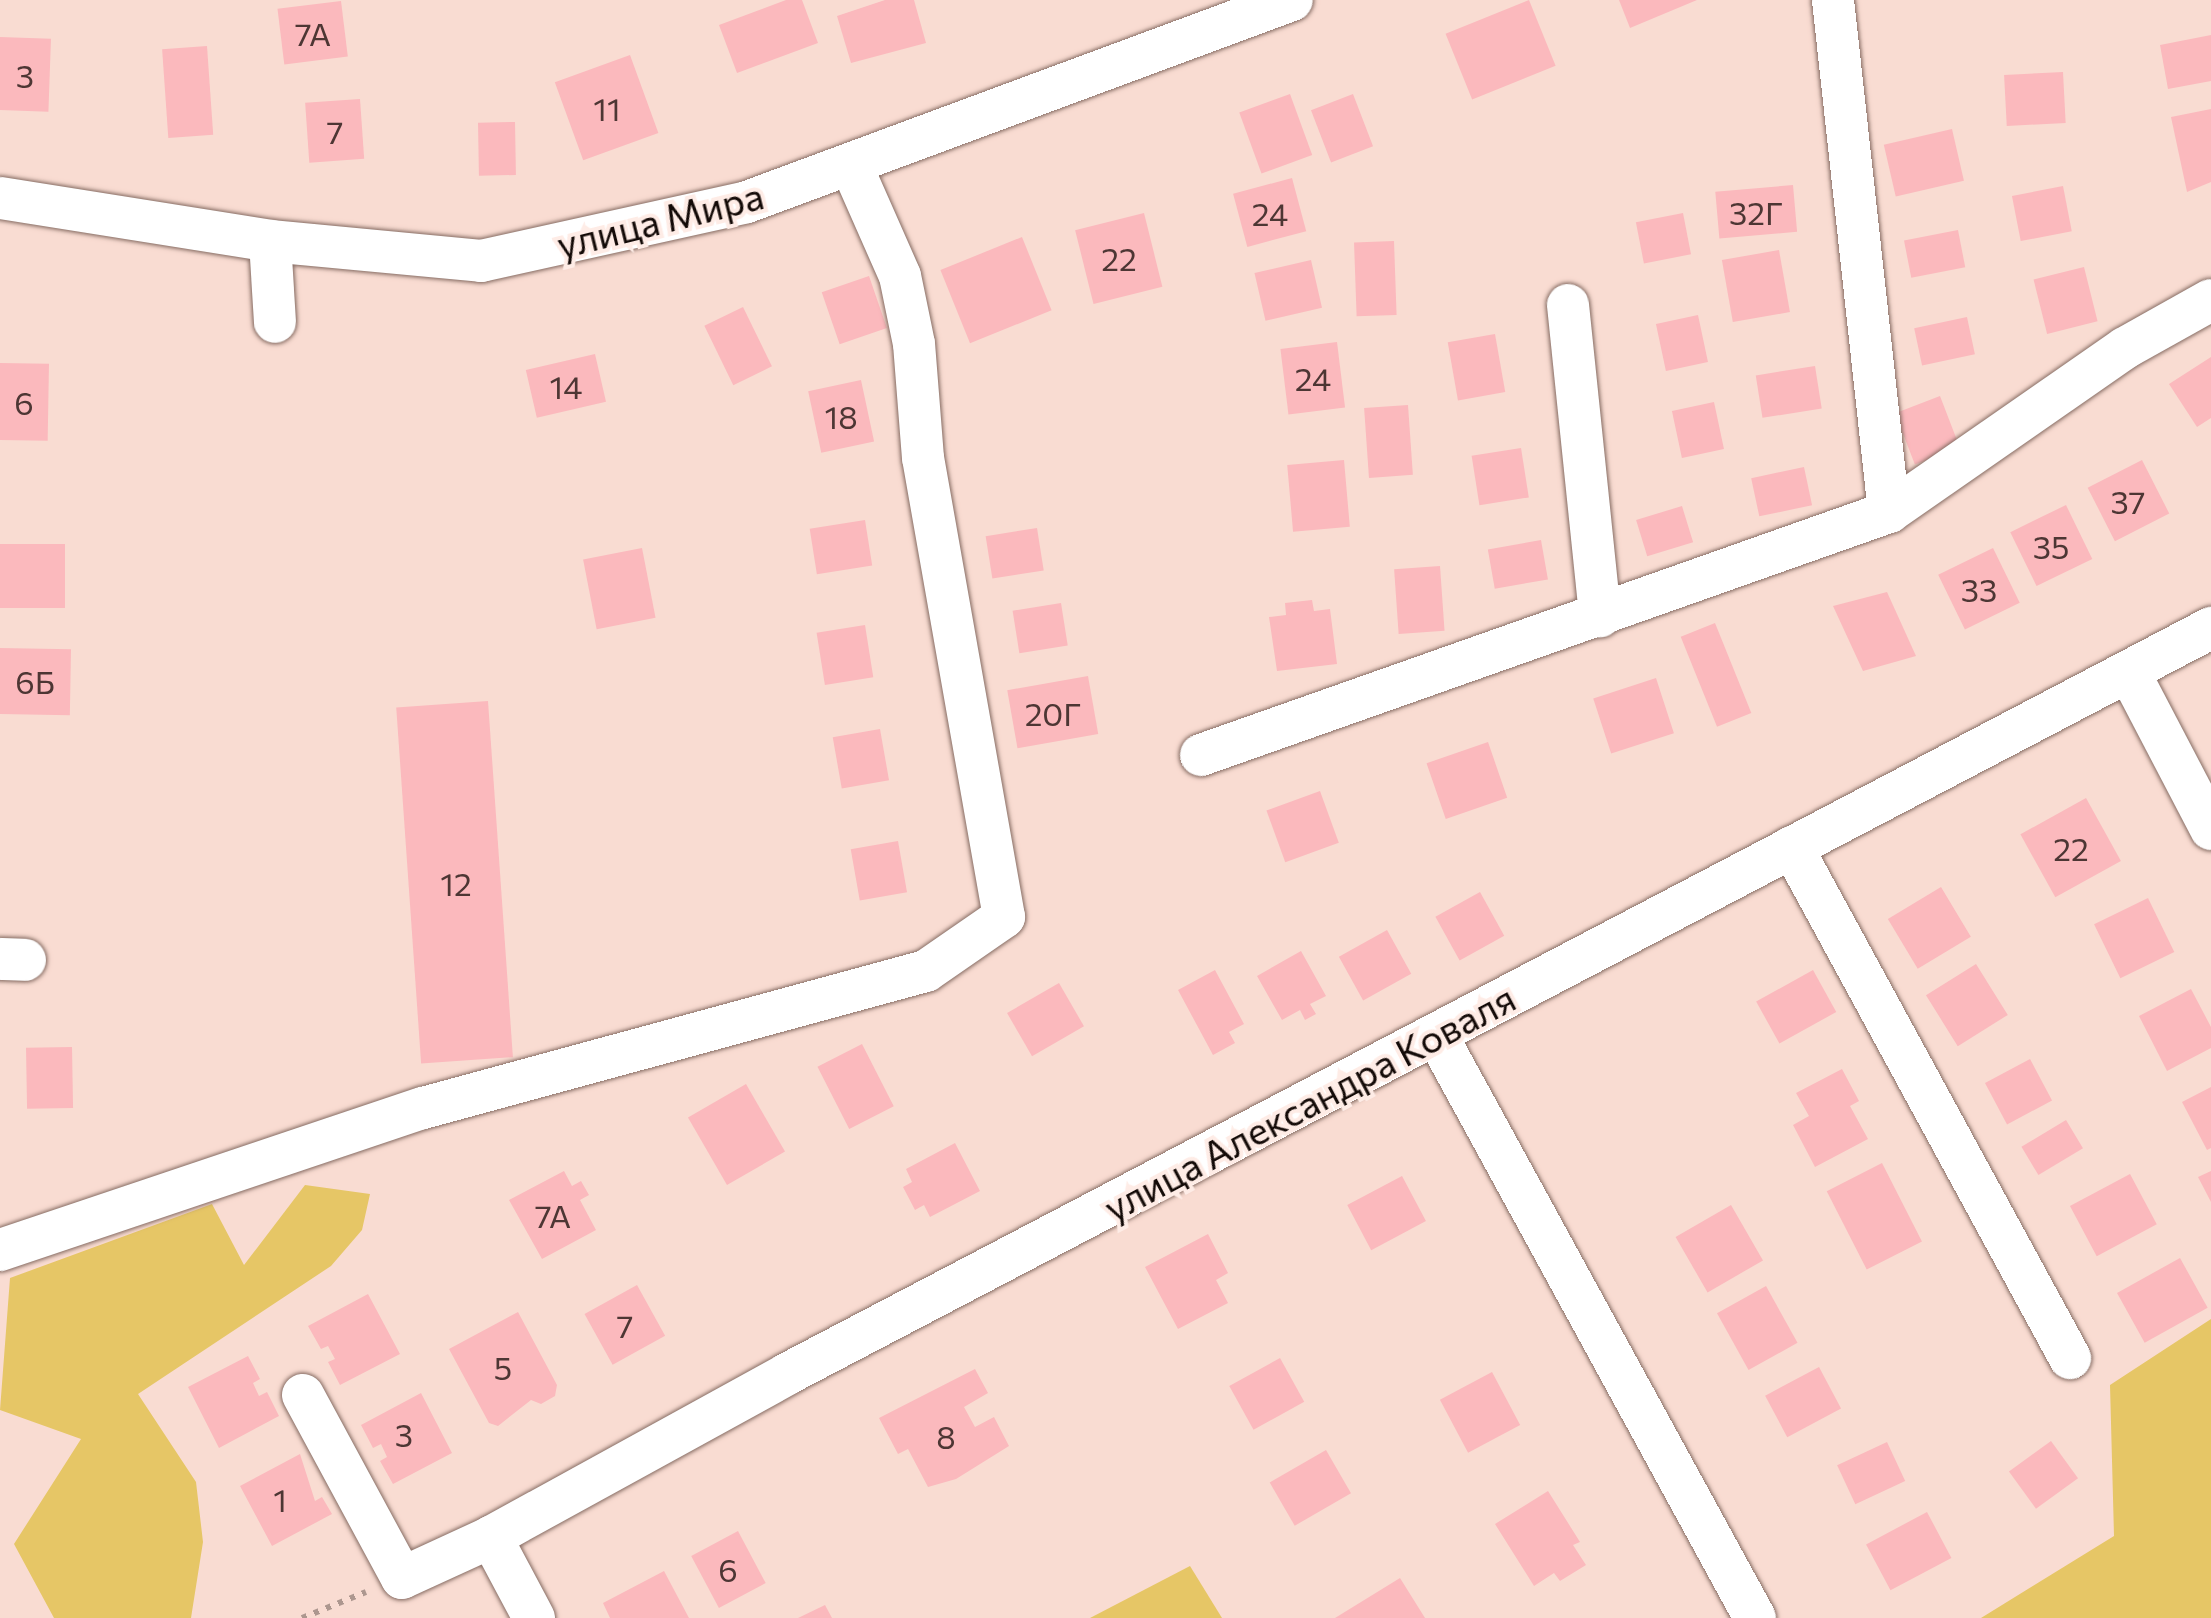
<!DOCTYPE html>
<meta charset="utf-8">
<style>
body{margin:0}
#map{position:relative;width:2211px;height:1618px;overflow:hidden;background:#f9dcd2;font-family:Commissioner,sans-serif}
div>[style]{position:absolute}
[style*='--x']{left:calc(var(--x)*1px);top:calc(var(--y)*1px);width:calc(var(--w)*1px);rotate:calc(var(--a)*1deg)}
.green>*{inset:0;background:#e6c666}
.building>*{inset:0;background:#fbb9bd;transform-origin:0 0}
.path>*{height:6px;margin-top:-3px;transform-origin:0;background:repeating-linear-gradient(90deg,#ad978f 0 5px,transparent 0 13px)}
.roads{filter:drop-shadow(0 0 2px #866c63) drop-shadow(0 0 2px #866c63)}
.minor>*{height:42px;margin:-21px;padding:0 21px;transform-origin:21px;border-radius:21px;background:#fff}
span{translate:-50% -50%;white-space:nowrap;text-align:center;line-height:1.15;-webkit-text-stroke:8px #feece6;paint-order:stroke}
.number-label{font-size:32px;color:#4d3634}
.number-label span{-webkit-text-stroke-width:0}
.street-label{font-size:38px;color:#130a07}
</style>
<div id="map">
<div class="green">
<i style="clip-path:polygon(305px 1185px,370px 1194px,362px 1230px,331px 1266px,138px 1394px,196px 1482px,203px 1542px,191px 1618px,54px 1618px,14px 1544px,81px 1439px,0 1410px,10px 1278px,212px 1204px,244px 1265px)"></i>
<i style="clip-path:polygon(2211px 1319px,2211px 1618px,1981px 1618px,2114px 1536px,2110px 1385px)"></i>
<i style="clip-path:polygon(1190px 1566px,1222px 1618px,1090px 1618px)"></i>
</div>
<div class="building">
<i style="clip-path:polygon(786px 0,802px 0,818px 43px,737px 73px,719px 25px)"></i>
<i style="clip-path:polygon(885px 0,914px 0,926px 43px,851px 63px,837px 16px)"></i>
<i style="left:1529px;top:0;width:71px;height:90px;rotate:68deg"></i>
<i style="clip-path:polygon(1619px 0,1697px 0,1630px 28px)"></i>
<i style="left:341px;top:1px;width:56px;height:64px;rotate:83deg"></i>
<i style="clip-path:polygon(2211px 35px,2211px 81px,2168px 89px,2160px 45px)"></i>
<i style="left:0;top:37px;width:51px;height:73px;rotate:2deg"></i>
<i style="left:207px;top:46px;width:89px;height:45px;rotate:86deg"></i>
<i style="left:630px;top:55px;width:83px;height:80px;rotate:70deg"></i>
<i style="left:2063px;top:72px;width:51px;height:59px;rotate:87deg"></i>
<i style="left:1290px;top:94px;width:65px;height:54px;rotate:70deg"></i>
<i style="left:1353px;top:94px;width:56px;height:45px;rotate:69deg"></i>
<i style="left:360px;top:99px;width:60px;height:55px;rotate:86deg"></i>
<i style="clip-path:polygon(2211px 109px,2211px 182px,2187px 192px,2171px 117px)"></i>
<i style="left:515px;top:122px;width:53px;height:37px;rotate:89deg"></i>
<i style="left:1952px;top:129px;width:53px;height:70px;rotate:77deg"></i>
<i style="left:1292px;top:178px;width:55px;height:61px;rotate:75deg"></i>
<i style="left:1793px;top:185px;width:47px;height:78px;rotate:85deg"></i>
<i style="left:2063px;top:186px;width:46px;height:52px;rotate:79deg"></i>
<i style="left:1144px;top:213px;width:76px;height:71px;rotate:76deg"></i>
<i style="left:1683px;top:213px;width:42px;height:48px;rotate:79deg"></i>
<i style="left:1958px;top:230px;width:38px;height:55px;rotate:79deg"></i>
<i style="left:1022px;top:237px;width:79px;height:88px;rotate:68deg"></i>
<i style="left:1394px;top:241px;width:74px;height:40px;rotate:88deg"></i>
<i style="left:1779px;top:250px;width:63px;height:58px;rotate:80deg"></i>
<i style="left:1311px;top:260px;width:49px;height:58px;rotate:77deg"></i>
<i style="left:2084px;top:267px;width:56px;height:52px;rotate:76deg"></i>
<i style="left:869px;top:276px;width:55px;height:50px;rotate:71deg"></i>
<i style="left:743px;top:307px;width:66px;height:43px;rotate:64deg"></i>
<i style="left:1698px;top:315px;width:48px;height:43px;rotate:78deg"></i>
<i style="left:1967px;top:317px;width:38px;height:54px;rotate:78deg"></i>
<i style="left:1495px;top:334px;width:59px;height:48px;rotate:80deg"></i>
<i style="left:1337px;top:342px;width:66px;height:57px;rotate:83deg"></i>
<i style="left:595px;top:354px;width:49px;height:71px;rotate:77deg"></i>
<i style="clip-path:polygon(2211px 357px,2211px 418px,2197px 427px,2169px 384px)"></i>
<i style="left:0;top:363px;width:49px;height:77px;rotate:1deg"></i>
<i style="left:1815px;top:366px;width:43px;height:60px;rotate:81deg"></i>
<i style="left:861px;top:380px;width:63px;height:54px;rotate:78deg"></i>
<i style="left:1940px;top:396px;width:55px;height:48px;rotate:69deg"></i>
<i style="left:1714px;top:402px;width:48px;height:43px;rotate:78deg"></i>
<i style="left:1408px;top:405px;width:70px;height:44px;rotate:86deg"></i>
<i style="left:1521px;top:448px;width:50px;height:50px;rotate:81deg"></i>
<i style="left:1344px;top:460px;width:67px;height:57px;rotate:85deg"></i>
<i style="left:2142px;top:460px;width:60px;height:61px;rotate:63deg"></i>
<i style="left:1804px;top:467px;width:39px;height:54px;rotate:78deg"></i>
<i style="left:2066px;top:505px;width:60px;height:62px;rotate:64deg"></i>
<i style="left:1682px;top:506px;width:38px;height:48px;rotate:73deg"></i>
<i style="left:865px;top:520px;width:46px;height:56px;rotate:81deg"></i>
<i style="left:1037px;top:528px;width:43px;height:52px;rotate:81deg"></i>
<i style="left:1541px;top:540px;width:40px;height:54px;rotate:80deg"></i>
<i style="left:0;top:544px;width:65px;height:64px"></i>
<i style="left:642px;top:548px;width:71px;height:60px;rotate:79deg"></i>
<i style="left:1993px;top:548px;width:61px;height:61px;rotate:64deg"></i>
<i style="left:1440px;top:566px;width:65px;height:46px;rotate:86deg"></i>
<i style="clip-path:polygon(1887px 592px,1916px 656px,1863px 671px,1833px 606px)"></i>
<i style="clip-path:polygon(1312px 600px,1314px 611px,1330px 609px,1337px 664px,1277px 671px,1269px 617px,1286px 615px,1285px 603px)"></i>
<i style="left:1061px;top:603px;width:43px;height:49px;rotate:81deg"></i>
<i style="left:1715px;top:623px;width:97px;height:37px;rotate:68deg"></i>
<i style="left:865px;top:625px;width:53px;height:49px;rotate:81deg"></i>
<i style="left:0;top:648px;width:71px;height:66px;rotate:1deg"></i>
<i style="left:1088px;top:676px;width:59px;height:82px;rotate:80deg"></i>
<i style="left:1656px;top:678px;width:58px;height:66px;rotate:72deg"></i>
<i style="left:488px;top:701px;width:357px;height:92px;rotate:86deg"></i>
<i style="left:880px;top:729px;width:52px;height:48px;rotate:80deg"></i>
<i style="left:1488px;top:742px;width:59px;height:65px;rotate:71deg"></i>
<i style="left:1320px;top:791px;width:55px;height:57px;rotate:70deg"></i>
<i style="left:2086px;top:798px;width:72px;height:75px;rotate:61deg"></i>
<i style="left:898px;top:841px;width:52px;height:48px;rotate:80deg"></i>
<i style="left:1941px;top:887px;width:58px;height:62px;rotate:59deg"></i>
<i style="left:1480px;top:892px;width:50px;height:51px;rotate:61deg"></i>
<i style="left:2148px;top:898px;width:60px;height:60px;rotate:64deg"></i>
<i style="left:1387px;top:930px;width:50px;height:55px;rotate:61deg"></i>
<i style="clip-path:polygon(1301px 951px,1326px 996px,1310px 1004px,1316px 1014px,1305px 1020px,1300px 1010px,1282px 1020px,1257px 976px)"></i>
<i style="left:1976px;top:964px;width:60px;height:59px;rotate:58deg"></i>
<i style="clip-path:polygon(1215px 970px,1244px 1024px,1229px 1032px,1235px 1043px,1213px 1055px,1178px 990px)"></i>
<i style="left:1813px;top:970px;width:48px;height:65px;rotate:61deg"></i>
<i style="left:1059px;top:983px;width:50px;height:60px;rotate:60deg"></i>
<i style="clip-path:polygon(2191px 989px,2211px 1027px,2211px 1048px,2167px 1071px,2139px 1016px)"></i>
<i style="left:862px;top:1044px;width:70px;height:50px;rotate:63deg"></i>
<i style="left:72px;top:1047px;width:61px;height:46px;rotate:89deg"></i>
<i style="left:2030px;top:1059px;width:47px;height:51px;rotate:62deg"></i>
<i style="clip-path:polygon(1842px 1069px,1859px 1101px,1850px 1106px,1868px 1139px,1815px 1167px,1793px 1125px,1809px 1116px,1796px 1093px)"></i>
<i style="left:746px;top:1084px;width:78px;height:67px;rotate:60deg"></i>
<i style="clip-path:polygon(2211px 1087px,2211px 1148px,2207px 1150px,2182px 1102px)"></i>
<i style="left:2066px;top:1120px;width:33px;height:52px;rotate:59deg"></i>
<i style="clip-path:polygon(955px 1143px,980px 1191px,930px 1217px,924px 1205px,915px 1210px,903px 1187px,912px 1182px,906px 1169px)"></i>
<i style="left:1882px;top:1163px;width:88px;height:62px;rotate:63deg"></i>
<i style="clip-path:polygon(564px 1171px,572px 1186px,581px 1181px,589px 1195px,580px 1200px,596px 1230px,542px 1259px,509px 1200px)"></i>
<i style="clip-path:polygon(2211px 1171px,2211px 1202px,2198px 1177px)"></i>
<i style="left:2130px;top:1174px;width:57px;height:68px;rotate:62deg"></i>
<i style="left:1402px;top:1176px;width:51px;height:62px;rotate:62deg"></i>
<i style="left:1731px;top:1205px;width:64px;height:64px;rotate:60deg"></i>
<i style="clip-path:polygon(1208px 1234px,1228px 1273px,1216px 1280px,1228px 1303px,1178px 1329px,1145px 1267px)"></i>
<i style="left:2180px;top:1258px;width:57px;height:72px;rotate:61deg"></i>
<i style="left:637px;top:1285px;width:58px;height:60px;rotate:61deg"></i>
<i style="left:1766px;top:1286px;width:65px;height:56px;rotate:61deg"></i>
<i style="clip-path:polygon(368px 1294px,400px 1354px,340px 1385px,328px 1362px,335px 1359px,328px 1346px,321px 1349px,308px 1326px)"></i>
<i style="clip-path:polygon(518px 1312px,557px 1385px,555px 1396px,541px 1404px,531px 1400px,498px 1426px,489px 1423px,449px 1349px)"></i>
<i style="clip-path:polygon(248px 1356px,260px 1379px,253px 1383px,259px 1396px,267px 1392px,279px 1416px,219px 1448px,188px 1387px)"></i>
<i style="left:1280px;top:1358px;width:50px;height:58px;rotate:61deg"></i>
<i style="left:1819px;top:1367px;width:47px;height:61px;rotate:62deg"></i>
<i style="clip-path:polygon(975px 1369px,988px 1393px,964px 1407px,975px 1427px,994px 1417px,1009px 1446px,956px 1479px,928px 1487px,908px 1449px,898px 1454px,879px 1418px)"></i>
<i style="left:1492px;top:1372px;width:60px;height:59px;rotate:62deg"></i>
<i style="clip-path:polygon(421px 1393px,452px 1453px,393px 1484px,380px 1461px,387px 1457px,381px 1444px,373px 1448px,361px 1425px)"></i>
<i style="left:2051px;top:1441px;width:46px;height:52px;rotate:54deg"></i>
<i style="left:1887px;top:1442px;width:43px;height:55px;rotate:65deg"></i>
<i style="left:1326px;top:1450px;width:50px;height:65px;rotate:60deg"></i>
<i style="clip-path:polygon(300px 1454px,315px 1501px,322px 1497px,332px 1514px,272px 1546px,240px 1486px)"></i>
<i style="clip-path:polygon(1548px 1491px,1580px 1542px,1573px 1545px,1586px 1565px,1560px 1581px,1554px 1573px,1534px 1586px,1495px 1524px)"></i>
<i style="left:1927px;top:1512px;width:52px;height:69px;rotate:62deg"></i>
<i style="left:738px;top:1531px;width:59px;height:53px;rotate:62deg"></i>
<i style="clip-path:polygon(664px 1571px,689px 1618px,610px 1618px,603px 1603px)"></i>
<i style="clip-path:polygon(1400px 1578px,1425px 1618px,1335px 1618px)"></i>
<i style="clip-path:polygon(825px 1605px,832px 1618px,798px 1618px)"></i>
</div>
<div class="path">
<i style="--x:302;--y:1618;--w:69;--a:-22.1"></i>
</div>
<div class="roads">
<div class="minor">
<i style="--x:1833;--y:0;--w:515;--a:83.76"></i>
<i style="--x:0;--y:198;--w:273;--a:9"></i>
<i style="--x:270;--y:241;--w:212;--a:5.4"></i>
<i style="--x:481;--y:261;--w:272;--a:-12.5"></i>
<i style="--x:747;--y:202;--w:581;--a:-20.34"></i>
<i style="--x:270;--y:241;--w:81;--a:86.5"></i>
<i style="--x:1568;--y:305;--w:313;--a:84.1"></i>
<i style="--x:2130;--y:674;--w:175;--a:62.4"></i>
<i style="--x:1201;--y:755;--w:730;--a:-19.45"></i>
<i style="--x:1889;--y:512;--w:287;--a:-34.8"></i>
<i style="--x:2125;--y:348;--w:98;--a:-29.2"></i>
<i style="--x:1792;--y:847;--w:582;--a:61.45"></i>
<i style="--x:0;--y:959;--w:25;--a:2"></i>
<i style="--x:1437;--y:1036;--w:663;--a:61.35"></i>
<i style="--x:0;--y:1250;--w:446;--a:-18.6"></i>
<i style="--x:423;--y:1108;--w:521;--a:-15.24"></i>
<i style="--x:926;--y:971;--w:95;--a:-34.7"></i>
<i style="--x:1004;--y:917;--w:466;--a:-100"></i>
<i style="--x:923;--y:458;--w:114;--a:-94.5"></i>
<i style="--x:914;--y:344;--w:69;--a:-101.6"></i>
<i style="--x:900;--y:276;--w:121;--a:-113.8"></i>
<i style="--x:303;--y:1395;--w:208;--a:61.6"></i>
<i style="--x:402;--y:1578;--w:98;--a:-24.7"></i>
<i style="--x:534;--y:1618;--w:92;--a:-118"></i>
<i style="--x:491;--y:1537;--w:338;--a:-28.8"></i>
<i style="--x:787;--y:1374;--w:1608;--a:-27.65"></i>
</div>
</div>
<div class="number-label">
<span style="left:313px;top:33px">7А</span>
<span style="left:25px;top:75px">3</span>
<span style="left:607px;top:108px">11</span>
<span style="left:335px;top:131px">7</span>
<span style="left:1756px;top:212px">32Г</span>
<span style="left:1270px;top:213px">24</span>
<span style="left:1119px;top:258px">22</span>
<span style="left:1313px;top:378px">24</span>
<span style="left:566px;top:386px">14</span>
<span style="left:24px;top:402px">6</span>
<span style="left:841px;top:416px">18</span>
<span style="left:2128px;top:501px">37</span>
<span style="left:2051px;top:546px">35</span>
<span style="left:1979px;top:589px">33</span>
<span style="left:35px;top:681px">6Б</span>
<span style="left:1053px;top:713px">20Г</span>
<span style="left:2071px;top:848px">22</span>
<span style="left:456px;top:883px">12</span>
<span style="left:553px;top:1215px">7А</span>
<span style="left:625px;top:1325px">7</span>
<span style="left:503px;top:1367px">5</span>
<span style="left:404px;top:1434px">3</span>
<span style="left:946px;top:1436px">8</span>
<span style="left:280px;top:1499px">1</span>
<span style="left:728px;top:1569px">6</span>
</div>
<div class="street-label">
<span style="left:660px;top:219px;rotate:-14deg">улица Мира</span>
<span style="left:1309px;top:1102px;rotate:-28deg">улица Александра Коваля</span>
</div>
</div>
